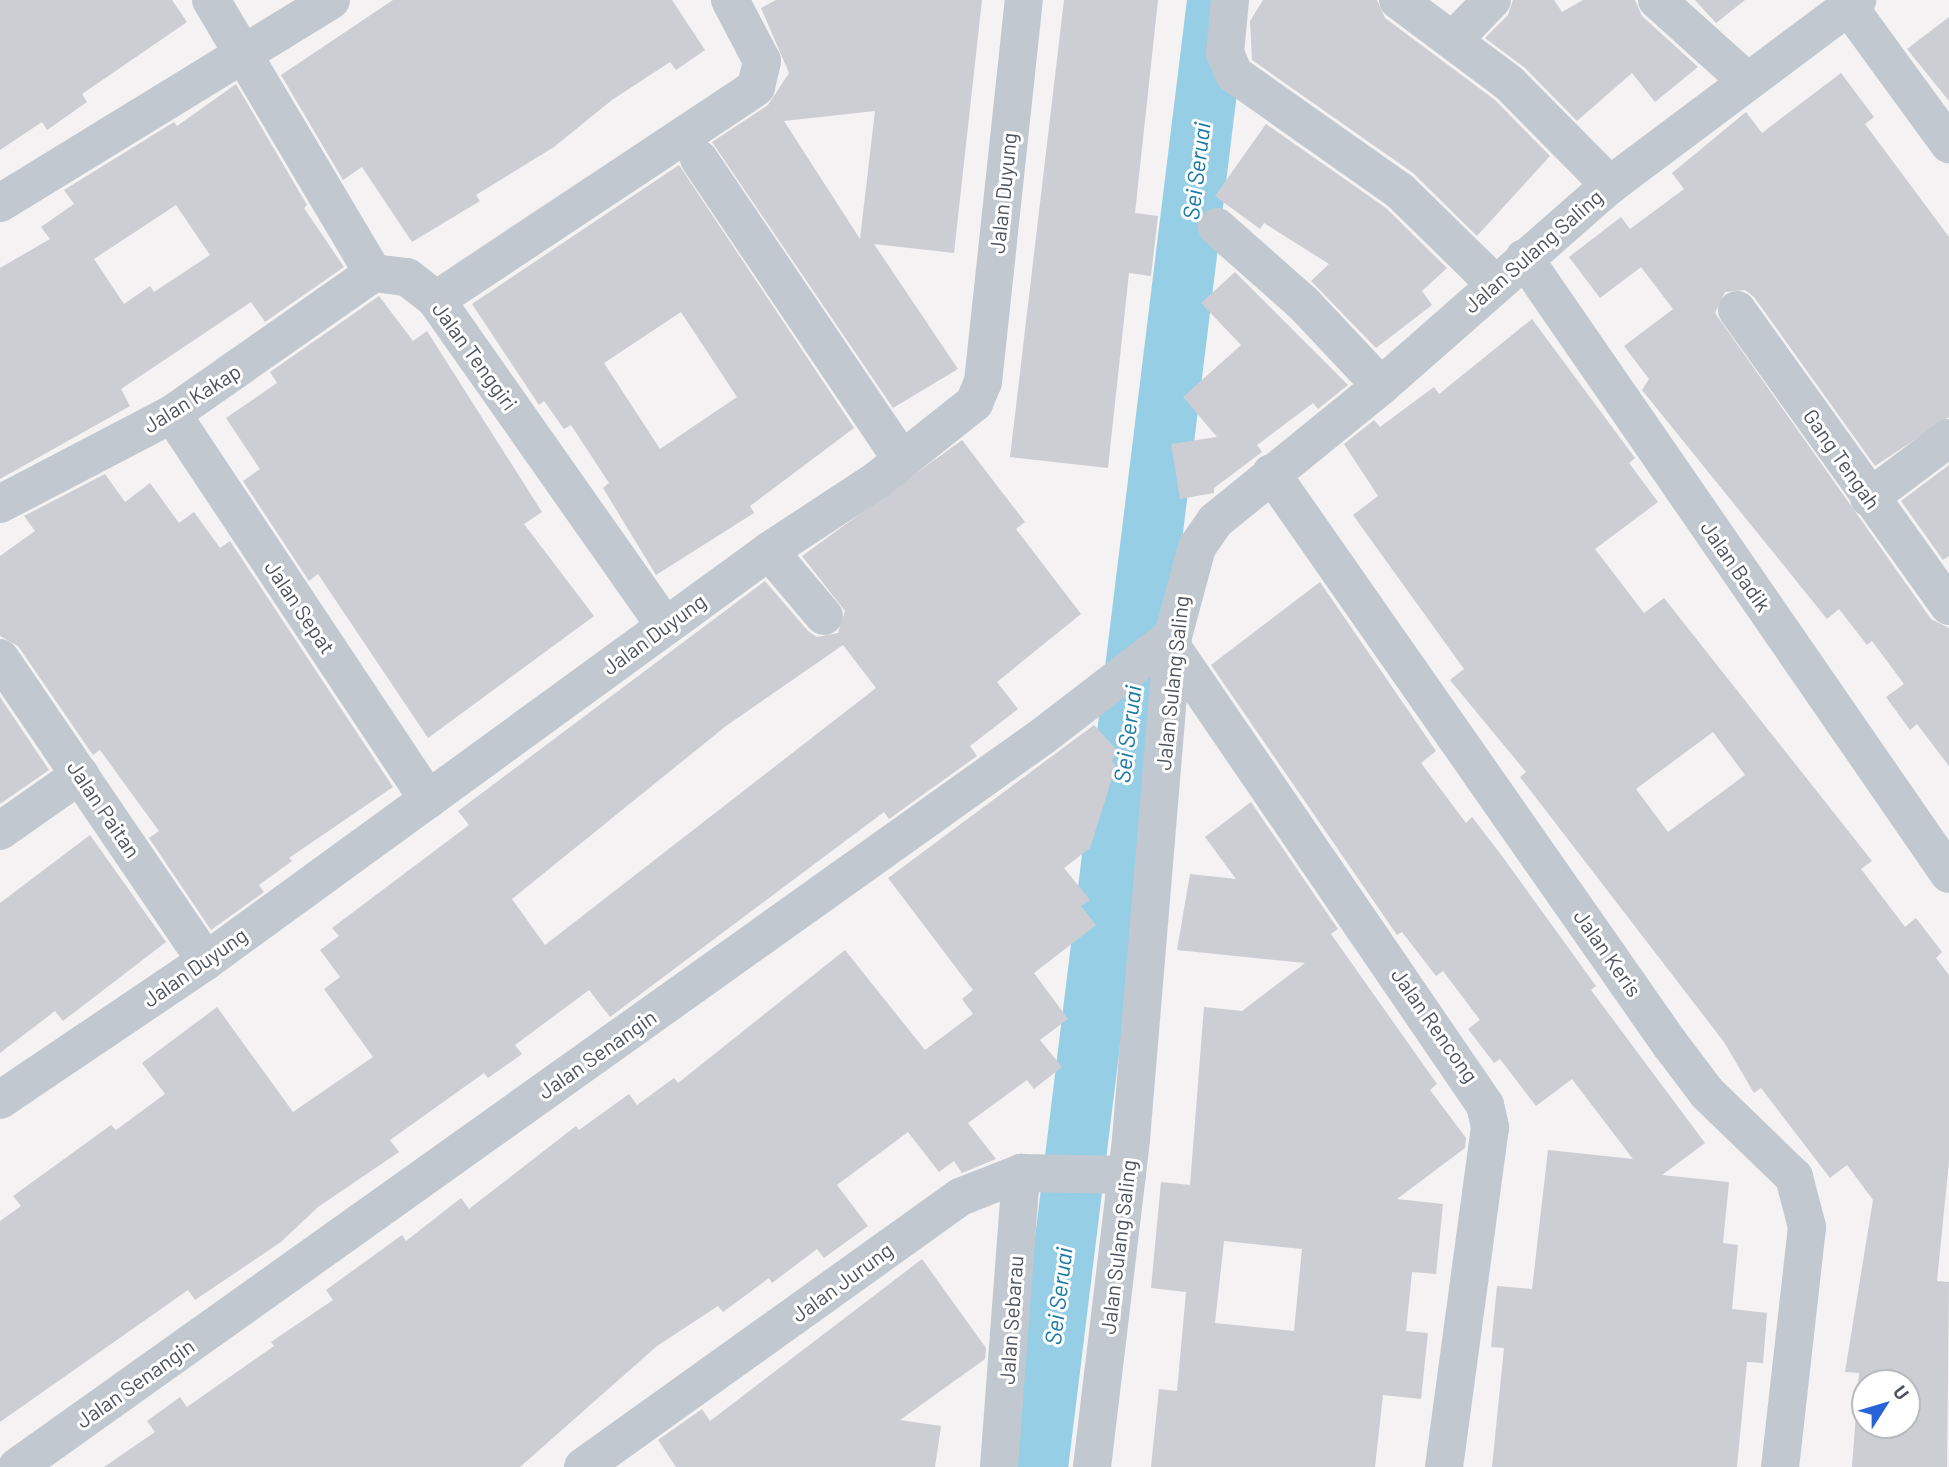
<!DOCTYPE html>
<style>
body{margin:0}
#map{position:relative;width:1949px;height:1467px;overflow:hidden;background:#f4f2f2;font-family:Barlow,sans-serif}
div>[style]{position:absolute}
[style*='--x']{left:calc(var(--x)*1px);top:calc(var(--y)*1px);width:calc(var(--w)*1px);rotate:calc(var(--a)*1deg)}
.river>*{height:61px;margin:-30.5px;padding:0 30.5px;transform-origin:30.5px;border-radius:30.5px;background:#96cee6}
.building>*{inset:0;background:#ccced4}
.street>*{height:38px;margin:-19px;padding:0 19px;transform-origin:19px;border-radius:19px;background:#c1c8cf}
span{translate:-50% -50%;white-space:nowrap;text-align:center;line-height:1.15;-webkit-text-stroke:6px #fff;paint-order:stroke}
.street-label{font-size:21px;color:#4b535e}
.water-label{font-size:23px;color:#1879a4;font-style:italic}
.north{position:absolute;left:1851px;top:1369px;width:70px;height:70px;box-sizing:border-box;background:#fff;border:2px solid #b7babf;border-radius:50%;rotate:53deg;font-size:19px;font-weight:700;line-height:28px;text-align:center;color:#4b535e}
.north::after{content:'';display:block;margin:auto;width:24px;height:32px;background:#2864d8;clip-path:polygon(50% 0,100% 100%,50% 72%,0 100%)}
</style>
<div id="map">
<div class="river">
<i style="--x:1037;--y:1467;--w:1478;--a:-83"></i>
</div>
<div class="building">
<i style="clip-path:polygon(0 0,172px 0,187px 22px,82px 94px,87px 102px,47px 130px,42px 122px,0 150px)"></i>
<i style="clip-path:polygon(393px 0,672px 0,705px 50px,676px 70px,670px 62px,612px 100px,554px 147px,476px 195px,480px 201px,412px 242px,362px 167px,343px 180px,281px 75px)"></i>
<i style="clip-path:polygon(evenodd,776px 0,982px 0,954px 253px,874px 244px,958px 369px,893px 408px,712px 142px,768px 105px,789px 73px,761px 8px,776px 0,875px 111px,860px 239px,784px 121px,875px 111px)"></i>
<i style="clip-path:polygon(1064px 0,1158px 0,1135px 213px,1158px 216px,1151px 276px,1129px 273px,1108px 468px,1010px 457px)"></i>
<i style="clip-path:polygon(1263px 0,1377px 0,1385px 18px,1495px 100px,1550px 156px,1477px 236px,1413px 173px,1252px 60px,1250px 21px)"></i>
<i style="clip-path:polygon(1513px 0,1554px 0,1562px 12px,1583px 0,1635px 0,1642px 16px,1698px 67px,1655px 102px,1632px 73px,1577px 121px,1525px 68px,1485px 38px,1508px 15px)"></i>
<i style="clip-path:polygon(1695px 0,1745px 0,1716px 23px)"></i>
<i style="clip-path:polygon(1949px 17px,1949px 101px,1907px 49px)"></i>
<i style="clip-path:polygon(1841px 73px,1874px 117px,1865px 124px,1949px 237px,1949px 417px,1875px 466px,1754px 297px,1745px 290px,1725px 292px,1715px 313px,1931px 619px,1949px 628px,1949px 766px,1917px 724px,1910px 730px,1886px 697px,1904px 684px,1872px 641px,1867px 645px,1839px 609px,1827px 619px,1642px 390px,1649px 379px,1624px 346px,1673px 309px,1641px 267px,1600px 298px,1569px 257px,1621px 217px,1630px 229px,1684px 189px,1672px 173px,1746px 112px,1762px 133px)"></i>
<i style="clip-path:polygon(evenodd,236px 84px,307px 205px,304px 208px,344px 267px,265px 322px,251px 302px,121px 389px,130px 406px,0 479px,0 268px,50px 239px,41px 227px,74px 204px,64px 190px,174px 122px,177px 126px,236px 84px,176px 205px,210px 255px,154px 292px,150px 286px,124px 304px,94px 259px,176px 205px)"></i>
<i style="clip-path:polygon(1266px 124px,1386px 208px,1447px 268px,1422px 291px,1432px 305px,1376px 348px,1311px 281px,1329px 264px,1264px 223px,1260px 229px,1215px 196px)"></i>
<i style="clip-path:polygon(evenodd,679px 165px,854px 428px,750px 506px,754px 513px,656px 575px,603px 488px,609px 483px,571px 425px,564px 429px,544px 401px,539px 405px,472px 304px,679px 165px,681px 312px,737px 397px,660px 449px,604px 363px,681px 312px)"></i>
<i style="clip-path:polygon(1235px 272px,1348px 385px,1318px 409px,1313px 403px,1257px 445px,1262px 452px,1214px 488px,1214px 493px,1180px 499px,1171px 444px,1217px 437px,1183px 397px,1241px 345px,1201px 303px)"></i>
<i style="clip-path:polygon(379px 296px,413px 341px,427px 331px,542px 512px,524px 524px,594px 616px,428px 738px,318px 574px,309px 581px,243px 481px,260px 469px,226px 418px,277px 383px,270px 372px)"></i>
<i style="clip-path:polygon(evenodd,1532px 319px,1635px 458px,1629px 463px,1658px 502px,1595px 549px,1644px 613px,1664px 598px,1872px 861px,1861px 869px,1905px 927px,1916px 918px,1942px 952px,1936px 958px,1949px 975px,1949px 1161px,1937px 1281px,1949px 1282px,1947px 1467px,1852px 1467px,1859px 1373px,1845px 1372px,1873px 1200px,1847px 1165px,1830px 1178px,1761px 1088px,1754px 1093px,1724px 1042px,1520px 777px,1526px 772px,1450px 680px,1464px 669px,1353px 515px,1378px 496px,1344px 444px,1374px 420px,1380px 427px,1434px 387px,1439px 394px,1532px 319px,1713px 732px,1745px 775px,1668px 832px,1636px 789px,1713px 732px,1532px 319px,1865px 1383px,1907px 1383px,1907px 1425px,1865px 1425px,1865px 1383px)"></i>
<i style="clip-path:polygon(evenodd,962px 440px,1025px 522px,1016px 529px,1081px 614px,997px 682px,1018px 709px,970px 746px,977px 756px,889px 819px,884px 812px,610px 1017px,589px 990px,515px 1045px,522px 1054px,488px 1078px,484px 1073px,390px 1140px,399px 1152px,318px 1207px,281px 1242px,195px 1300px,188px 1290px,0 1422px,0 1221px,21px 1206px,13px 1196px,111px 1125px,116px 1130px,165px 1094px,142px 1063px,217px 1007px,293px 1112px,373px 1057px,324px 989px,340px 977px,320px 950px,339px 936px,332px 928px,469px 825px,458px 811px,765px 581px,808px 631px,817px 637px,838px 633px,845px 611px,802px 556px,962px 440px,843px 645px,876px 688px,545px 945px,512px 899px,726px 726px,843px 645px)"></i>
<i style="clip-path:polygon(1949px 465px,1949px 556px,1943px 560px,1901px 501px)"></i>
<i style="clip-path:polygon(105px 474px,125px 502px,150px 483px,179px 523px,194px 512px,220px 548px,230px 541px,393px 787px,289px 858px,292px 861px,259px 885px,264px 892px,211px 930px,149px 838px,159px 831px,100px 750px,93px 755px,18px 646px,0 636px,0 556px,35px 531px,24px 516px)"></i>
<i style="clip-path:polygon(1320px 582px,1436px 751px,1421px 763px,1466px 823px,1472px 817px,1502px 856px,1596px 986px,1591px 990px,1705px 1143px,1662px 1175px,1729px 1182px,1723px 1243px,1738px 1245px,1732px 1309px,1767px 1313px,1763px 1363px,1747px 1362px,1737px 1467px,1492px 1467px,1504px 1348px,1491px 1347px,1497px 1286px,1532px 1289px,1548px 1150px,1633px 1159px,1572px 1079px,1536px 1106px,1500px 1059px,1494px 1063px,1468px 1029px,1480px 1020px,1443px 971px,1436px 976px,1402px 932px,1397px 935px,1211px 665px)"></i>
<i style="clip-path:polygon(0 697px,49px 770px,0 804px)"></i>
<i style="clip-path:polygon(1094px 725px,1117px 750px,1112px 761px,1116px 766px,1090px 848px,1064px 868px,1090px 900px,1081px 906px,1096px 925px,1034px 973px,1068px 1019px,1040px 1040px,1062px 1067px,1034px 1089px,1027px 1080px,968px 1123px,996px 1159px,962px 1173px,954px 1161px,939px 1172px,908px 1132px,837px 1185px,868px 1226px,824px 1258px,817px 1249px,772px 1283px,769px 1278px,723px 1312px,718px 1306px,657px 1346px,520px 1467px,104px 1467px,155px 1432px,147px 1421px,180px 1397px,187px 1407px,274px 1346px,271px 1342px,333px 1300px,326px 1290px,402px 1235px,406px 1241px,461px 1198px,469px 1209px,576px 1126px,579px 1130px,629px 1094px,637px 1105px,674px 1078px,678px 1083px,845px 950px,925px 1050px,973px 1014px,962px 999px,973px 990px,888px 878px)"></i>
<i style="clip-path:polygon(evenodd,1251px 802px,1338px 929px,1331px 934px,1437px 1084px,1430px 1090px,1466px 1138px,1465px 1148px,1397px 1199px,1443px 1204px,1436px 1274px,1412px 1272px,1406px 1331px,1428px 1333px,1421px 1399px,1383px 1395px,1375px 1467px,1151px 1467px,1159px 1389px,1177px 1391px,1186px 1292px,1151px 1288px,1161px 1182px,1190px 1185px,1204px 1007px,1242px 1011px,1305px 963px,1177px 950px,1190px 874px,1236px 879px,1205px 837px,1251px 802px,1224px 1241px,1302px 1249px,1294px 1331px,1215px 1323px,1224px 1241px)"></i>
<i style="clip-path:polygon(90px 835px,166px 942px,63px 1021px,55px 1011px,0 1053px,0 903px)"></i>
<i style="clip-path:polygon(922px 1259px,986px 1348px,985px 1359px,900px 1420px,941px 1426px,935px 1467px,676px 1467px,658px 1440px,702px 1409px,710px 1421px)"></i>
</div>
<div class="street">
<i style="--x:211;--y:0;--w:317;--a:59.3"></i>
<i style="--x:373;--y:273;--w:34;--a:7"></i>
<i style="--x:407;--y:277;--w:37;--a:38"></i>
<i style="--x:436;--y:300;--w:398;--a:54.9"></i>
<i style="--x:1230;--y:0;--w:53;--a:95.4"></i>
<i style="--x:1225;--y:53;--w:23;--a:67"></i>
<i style="--x:1234;--y:74;--w:203;--a:35.2"></i>
<i style="--x:1400;--y:191;--w:132;--a:44.4"></i>
<i style="--x:1398;--y:0;--w:139;--a:36.8"></i>
<i style="--x:1509;--y:83;--w:144;--a:45.3"></i>
<i style="--x:1657;--y:0;--w:122;--a:42"></i>
<i style="--x:1849;--y:7;--w:170;--a:53.9"></i>
<i style="--x:1455;--y:38;--w:53;--a:-45.8"></i>
<i style="--x:699;--y:159;--w:363;--a:56"></i>
<i style="--x:0;--y:203;--w:388;--a:-31.5"></i>
<i style="--x:1217;--y:227;--w:115;--a:41.5"></i>
<i style="--x:1303;--y:303;--w:114;--a:46.8"></i>
<i style="--x:1524;--y:258;--w:748;--a:55.4"></i>
<i style="--x:436;--y:300;--w:384;--a:-33.6"></i>
<i style="--x:756;--y:87;--w:27;--a:-77"></i>
<i style="--x:762;--y:61;--w:69;--a:-117.7"></i>
<i style="--x:1737;--y:310;--w:364;--a:54.4"></i>
<i style="--x:172;--y:414;--w:463;--a:56.4"></i>
<i style="--x:1271;--y:473;--w:697;--a:55.06"></i>
<i style="--x:1670;--y:1044;--w:61;--a:52.9"></i>
<i style="--x:1707;--y:1093;--w:121;--a:44"></i>
<i style="--x:1794;--y:1177;--w:52;--a:75.4"></i>
<i style="--x:1807;--y:1227;--w:242;--a:96.4"></i>
<i style="--x:1869;--y:498;--w:100;--a:-36.9"></i>
<i style="--x:0;--y:504;--w:194;--a:-27.6"></i>
<i style="--x:172;--y:414;--w:246;--a:-35"></i>
<i style="--x:769;--y:551;--w:85;--a:49.8"></i>
<i style="--x:1172;--y:647;--w:555;--a:55.65"></i>
<i style="--x:1485;--y:1105;--w:23;--a:77"></i>
<i style="--x:1490;--y:1127;--w:343;--a:97.7"></i>
<i style="--x:0;--y:658;--w:366;--a:55.8"></i>
<i style="--x:0;--y:831;--w:98;--a:-35"></i>
<i style="--x:0;--y:1100;--w:249;--a:-34"></i>
<i style="--x:206;--y:961;--w:696;--a:-36.06"></i>
<i style="--x:769;--y:551;--w:129;--a:-33.3"></i>
<i style="--x:877;--y:480;--w:124;--a:-38.4"></i>
<i style="--x:974;--y:403;--w:23;--a:-67"></i>
<i style="--x:983;--y:382;--w:384;--a:-83.9"></i>
<i style="--x:17;--y:1467;--w:1260;--a:-35.47"></i>
<i style="--x:1043;--y:736;--w:164;--a:-37.6"></i>
<i style="--x:583;--y:1467;--w:464;--a:-35.6"></i>
<i style="--x:960;--y:1197;--w:66;--a:-21.5"></i>
<i style="--x:1021;--y:1173;--w:106;--a:1.1"></i>
<i style="--x:999;--y:1467;--w:295;--a:-85.7"></i>
<i style="--x:1092;--y:1467;--w:330;--a:-83.2"></i>
<i style="--x:1131;--y:1139;--w:505;--a:-85.23"></i>
<i style="--x:1173;--y:636;--w:92;--a:-74.9"></i>
<i style="--x:1197;--y:547;--w:32;--a:-55"></i>
<i style="--x:1215;--y:521;--w:214;--a:-39.1"></i>
<i style="--x:1381;--y:386;--w:305;--a:-41.3"></i>
<i style="--x:1610;--y:185;--w:309;--a:-36.8"></i>
</div>
<div class="street-label">
<span style="left:1003px;top:193px;rotate:-84deg">Jalan Duyung</span>
<span style="left:1533px;top:251px;rotate:-41deg">Jalan Sulang Saling</span>
<span style="left:475px;top:356px;rotate:54deg">Jalan Tenggiri</span>
<span style="left:192px;top:398px;rotate:-32deg">Jalan Kakap</span>
<span style="left:1842px;top:459px;rotate:55deg">Gang Tengah</span>
<span style="left:1736px;top:566px;rotate:55deg">Jalan Badik</span>
<span style="left:300px;top:607px;rotate:56deg">Jalan Sepat</span>
<span style="left:654px;top:634px;rotate:-36deg">Jalan Duyung</span>
<span style="left:1172px;top:683px;rotate:-84deg">Jalan Sulang Saling</span>
<span style="left:104px;top:809px;rotate:56deg">Jalan Paitan</span>
<span style="left:1608px;top:953px;rotate:55deg">Jalan Keris</span>
<span style="left:195px;top:967px;rotate:-35deg">Jalan Duyung</span>
<span style="left:1435px;top:1025px;rotate:55deg">Jalan Rencong</span>
<span style="left:597px;top:1054px;rotate:-35deg">Jalan Senangin</span>
<span style="left:1118px;top:1247px;rotate:-83deg">Jalan Sulang Saling</span>
<span style="left:842px;top:1282px;rotate:-36deg">Jalan Jurung</span>
<span style="left:1011px;top:1320px;rotate:-86deg">Jalan Sebarau</span>
<span style="left:135px;top:1383px;rotate:-35deg">Jalan Senangin</span>
</div>
<div class="water-label">
<span style="left:1196px;top:171px;rotate:-83deg">Sei Seruai</span>
<span style="left:1127px;top:734px;rotate:-83deg">Sei Seruai</span>
<span style="left:1058px;top:1296px;rotate:-83deg">Sei Seruai</span>
</div>
<div class="north">U</div>
</div>
